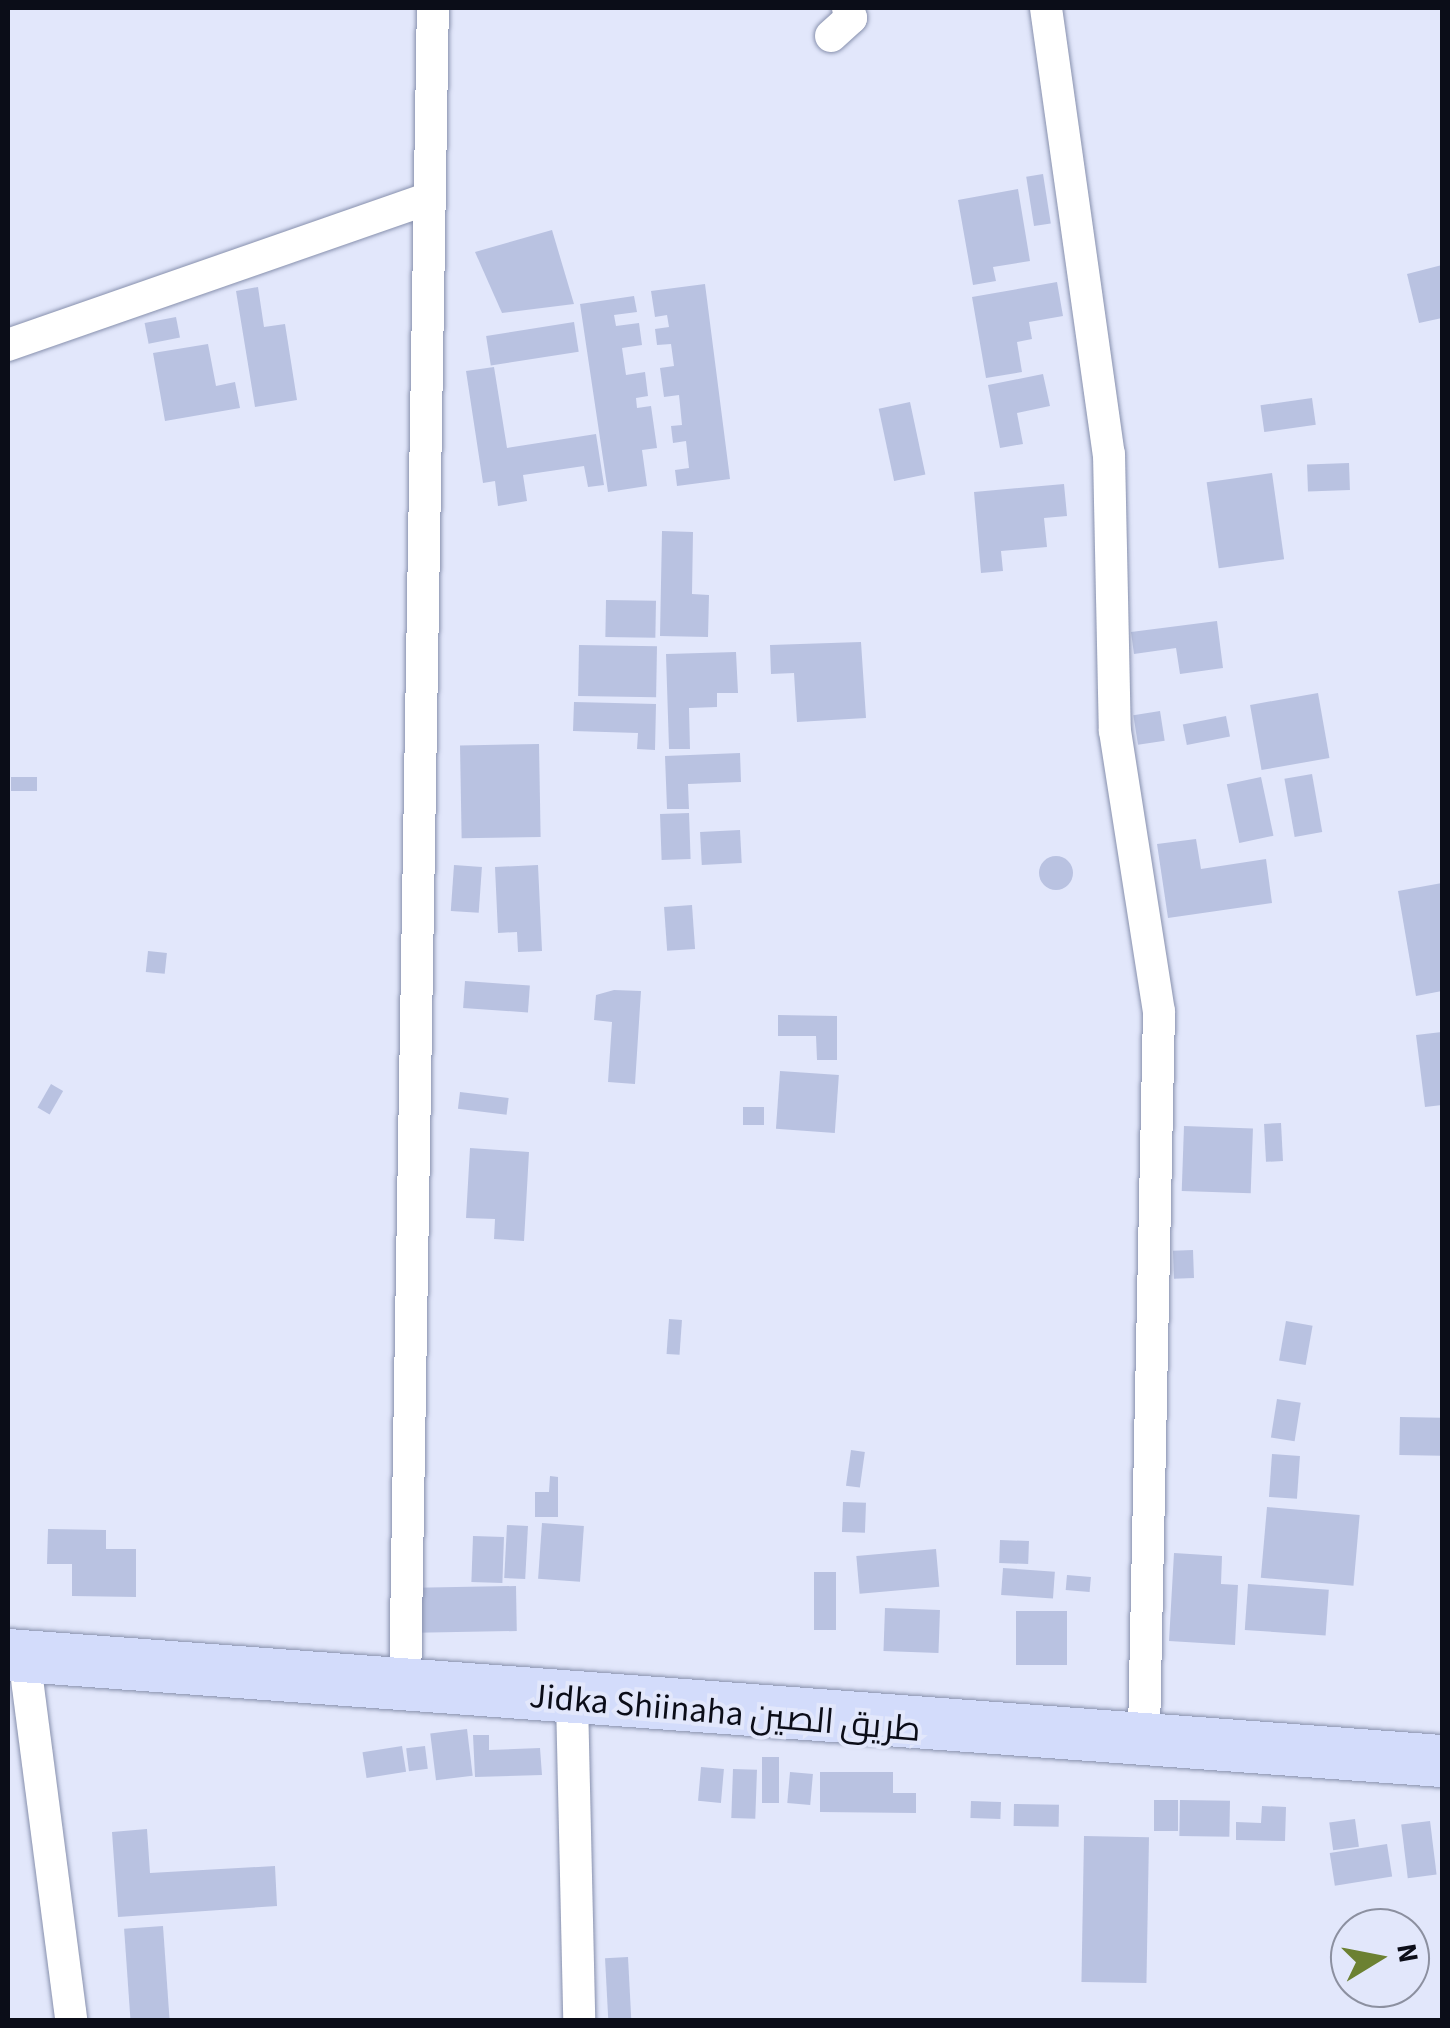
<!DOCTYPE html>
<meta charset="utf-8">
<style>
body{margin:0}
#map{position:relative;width:1450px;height:2028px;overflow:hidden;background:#e2e7fb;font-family:"Source Sans 3",Cairo,sans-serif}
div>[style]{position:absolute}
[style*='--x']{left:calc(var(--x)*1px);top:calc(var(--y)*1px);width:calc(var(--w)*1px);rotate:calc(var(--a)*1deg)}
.building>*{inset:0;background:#b9c2e1;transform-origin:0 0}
.round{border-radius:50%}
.roads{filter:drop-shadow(0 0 2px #8790ad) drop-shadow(0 0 2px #8790ad)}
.minor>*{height:32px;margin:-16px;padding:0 16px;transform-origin:16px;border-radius:16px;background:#fff}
.primary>*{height:52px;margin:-26px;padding:0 26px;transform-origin:26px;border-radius:26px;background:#d3dcfb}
span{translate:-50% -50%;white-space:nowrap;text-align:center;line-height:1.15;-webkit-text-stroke:8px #e2e7fb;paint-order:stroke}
.street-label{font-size:35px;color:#0b0d18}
.frame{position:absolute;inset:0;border:10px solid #0b0d18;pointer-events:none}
.north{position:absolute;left:1330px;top:1908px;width:100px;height:100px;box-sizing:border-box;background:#e2e7fb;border:2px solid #8c90a0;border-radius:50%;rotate:80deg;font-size:28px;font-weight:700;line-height:40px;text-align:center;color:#0b0d18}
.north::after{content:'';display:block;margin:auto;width:35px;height:45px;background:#6c8132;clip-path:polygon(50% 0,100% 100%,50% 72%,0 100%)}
</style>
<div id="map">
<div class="building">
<i style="left:1043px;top:174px;width:50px;height:17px;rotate:81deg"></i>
<i style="clip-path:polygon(1018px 189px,1030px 261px,993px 267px,996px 281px,973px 285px,958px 200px)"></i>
<i style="clip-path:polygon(552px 230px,574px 304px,502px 313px,475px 252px)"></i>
<i style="clip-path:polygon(1442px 265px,1442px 318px,1419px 323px,1407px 274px)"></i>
<i style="clip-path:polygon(1057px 282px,1063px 316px,1029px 322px,1032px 339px,1017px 342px,1022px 372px,986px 378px,972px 297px)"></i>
<i style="clip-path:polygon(705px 284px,730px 479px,677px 486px,675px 470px,689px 468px,686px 441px,673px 443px,671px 426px,682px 425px,679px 395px,664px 397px,660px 368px,674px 366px,671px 344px,657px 345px,655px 329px,669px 327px,667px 315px,655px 317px,651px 291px)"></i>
<i style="clip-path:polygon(258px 287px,264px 327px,285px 324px,297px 400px,255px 407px,236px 291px)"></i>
<i style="clip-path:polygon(634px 296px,637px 312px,614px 315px,616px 326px,639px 323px,642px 345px,622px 348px,626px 375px,645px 372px,648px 396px,636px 398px,637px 408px,651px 406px,657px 448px,642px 450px,647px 486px,608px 492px,580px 304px)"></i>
<i style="left:176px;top:317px;width:21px;height:32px;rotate:79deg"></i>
<i style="left:574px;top:322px;width:30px;height:89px;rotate:81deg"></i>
<i style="clip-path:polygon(208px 344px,216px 386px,235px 382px,240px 408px,165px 421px,153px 353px)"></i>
<i style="clip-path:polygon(494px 367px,507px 448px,596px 434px,604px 485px,588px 487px,584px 466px,523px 475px,527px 501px,498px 506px,495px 481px,483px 483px,466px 371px)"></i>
<i style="clip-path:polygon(1043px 374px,1050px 406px,1017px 413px,1023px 444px,1000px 448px,988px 385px)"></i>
<i style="left:1312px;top:398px;width:27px;height:52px;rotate:82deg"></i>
<i style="left:910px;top:402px;width:74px;height:32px;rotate:78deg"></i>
<i style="left:1349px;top:463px;width:27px;height:42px;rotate:88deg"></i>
<i style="left:1272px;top:473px;width:87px;height:66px;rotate:82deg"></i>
<i style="clip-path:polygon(1064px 484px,1067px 516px,1044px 518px,1047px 547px,1001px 551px,1003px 571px,981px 573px,974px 492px)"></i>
<i style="clip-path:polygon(662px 531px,693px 532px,692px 594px,709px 595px,708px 637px,660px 636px)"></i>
<i style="left:606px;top:600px;width:50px;height:37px;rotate:1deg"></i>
<i style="clip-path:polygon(1217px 621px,1223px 668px,1180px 674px,1176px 648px,1134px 654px,1131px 632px)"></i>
<i style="clip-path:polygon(861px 642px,866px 718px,797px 722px,794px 673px,771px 674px,770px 645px)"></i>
<i style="left:579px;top:645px;width:78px;height:51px;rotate:1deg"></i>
<i style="clip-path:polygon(736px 652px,738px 693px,717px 693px,717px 707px,689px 708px,690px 749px,669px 749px,666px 654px)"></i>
<i style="left:1318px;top:693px;width:66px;height:69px;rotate:80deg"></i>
<i style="clip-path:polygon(574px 702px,656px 704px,655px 750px,637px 749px,638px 733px,573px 731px)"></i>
<i style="left:1160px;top:711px;width:30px;height:27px;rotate:81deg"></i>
<i style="left:1226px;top:716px;width:21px;height:44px;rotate:79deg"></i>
<i style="left:539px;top:744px;width:93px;height:79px;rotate:89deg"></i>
<i style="clip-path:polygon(740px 753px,741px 782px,688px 784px,689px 809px,667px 809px,665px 756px)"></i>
<i style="left:1312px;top:774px;width:59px;height:28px;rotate:80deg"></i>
<i style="left:11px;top:777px;width:26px;height:14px"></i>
<i style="left:1261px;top:777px;width:60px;height:35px;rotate:78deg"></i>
<i style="left:689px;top:813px;width:46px;height:29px;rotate:88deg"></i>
<i style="left:740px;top:830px;width:33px;height:40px;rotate:87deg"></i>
<i style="clip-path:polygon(1196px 839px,1201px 869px,1266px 859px,1272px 903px,1168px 918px,1157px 844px)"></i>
<i class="round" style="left:1039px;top:856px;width:34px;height:34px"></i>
<i style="left:454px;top:865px;width:28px;height:46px;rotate:4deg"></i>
<i style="clip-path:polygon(538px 865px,542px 951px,518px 952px,517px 932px,498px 933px,495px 867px)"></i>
<i style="clip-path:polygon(1442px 883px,1442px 991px,1416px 996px,1398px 891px)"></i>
<i style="left:692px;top:905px;width:44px;height:28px;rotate:86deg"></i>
<i style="left:148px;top:951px;width:19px;height:21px;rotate:6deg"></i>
<i style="left:465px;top:981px;width:65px;height:27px;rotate:4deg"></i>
<i style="clip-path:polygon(614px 990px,641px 991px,635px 1084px,608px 1082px,612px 1022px,594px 1020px,596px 995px)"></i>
<i style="clip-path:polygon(778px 1015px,837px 1016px,837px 1060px,817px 1060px,816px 1036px,778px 1036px)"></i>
<i style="clip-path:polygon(1442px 1032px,1442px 1105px,1425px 1107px,1416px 1035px)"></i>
<i style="left:780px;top:1071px;width:59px;height:58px;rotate:4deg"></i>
<i style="left:51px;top:1084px;width:14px;height:27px;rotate:30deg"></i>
<i style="left:460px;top:1092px;width:49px;height:17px;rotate:7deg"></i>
<i style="left:743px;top:1107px;width:21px;height:18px"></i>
<i style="left:1281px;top:1123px;width:38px;height:17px;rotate:87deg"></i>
<i style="left:1184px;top:1126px;width:69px;height:65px;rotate:2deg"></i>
<i style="clip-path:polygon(470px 1148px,529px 1152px,524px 1241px,494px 1239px,495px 1219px,466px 1218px)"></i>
<i style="left:1193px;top:1250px;width:28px;height:20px;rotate:88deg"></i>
<i style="left:669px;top:1319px;width:13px;height:35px;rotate:4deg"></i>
<i style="left:1286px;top:1321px;width:27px;height:40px;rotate:10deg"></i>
<i style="left:1277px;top:1399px;width:24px;height:39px;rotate:9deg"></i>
<i style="left:1400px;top:1417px;width:42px;height:38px;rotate:1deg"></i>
<i style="left:851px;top:1450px;width:14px;height:36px;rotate:8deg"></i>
<i style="left:1272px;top:1454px;width:28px;height:43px;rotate:4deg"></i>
<i style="clip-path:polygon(550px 1476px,558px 1477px,558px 1517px,535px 1517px,535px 1492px,549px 1492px)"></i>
<i style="left:843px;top:1502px;width:23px;height:30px;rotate:2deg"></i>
<i style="left:1267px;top:1507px;width:93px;height:71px;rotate:5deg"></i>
<i style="left:542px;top:1523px;width:42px;height:56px;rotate:4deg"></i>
<i style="left:507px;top:1525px;width:21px;height:53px;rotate:3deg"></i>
<i style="clip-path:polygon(48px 1529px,106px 1530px,106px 1549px,136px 1549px,136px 1597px,72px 1596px,72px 1564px,47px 1564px)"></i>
<i style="left:473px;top:1536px;width:31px;height:46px;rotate:2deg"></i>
<i style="left:1000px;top:1540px;width:29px;height:23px;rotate:2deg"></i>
<i style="left:936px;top:1549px;width:38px;height:80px;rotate:85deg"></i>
<i style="clip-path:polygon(1174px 1553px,1222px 1556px,1221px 1584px,1238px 1585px,1235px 1645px,1169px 1641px)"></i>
<i style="left:1003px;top:1568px;width:52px;height:27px;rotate:4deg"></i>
<i style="left:814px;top:1572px;width:22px;height:58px"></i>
<i style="left:1067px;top:1575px;width:24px;height:15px;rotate:5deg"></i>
<i style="left:1248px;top:1584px;width:81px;height:46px;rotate:4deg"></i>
<i style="left:516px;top:1586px;width:45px;height:100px;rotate:89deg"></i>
<i style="left:885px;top:1608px;width:55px;height:43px;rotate:2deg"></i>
<i style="left:1016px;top:1611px;width:51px;height:54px"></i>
<i style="left:467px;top:1729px;width:47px;height:37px;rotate:83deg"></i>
<i style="clip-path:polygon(473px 1735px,489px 1735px,489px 1750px,540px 1748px,542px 1775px,475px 1777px)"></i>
<i style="left:402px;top:1746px;width:26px;height:40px;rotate:81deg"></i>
<i style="left:425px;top:1746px;width:23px;height:19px;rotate:83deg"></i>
<i style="left:762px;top:1757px;width:17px;height:46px"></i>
<i style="left:701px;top:1767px;width:23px;height:34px;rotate:5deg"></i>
<i style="left:733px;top:1769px;width:24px;height:49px;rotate:2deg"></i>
<i style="left:790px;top:1772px;width:23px;height:31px;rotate:5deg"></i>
<i style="clip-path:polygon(820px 1772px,893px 1772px,893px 1793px,916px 1793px,916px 1813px,820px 1812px)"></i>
<i style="left:1154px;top:1800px;width:24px;height:31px"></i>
<i style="left:1180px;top:1800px;width:50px;height:36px;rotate:1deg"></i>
<i style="left:971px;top:1801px;width:30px;height:17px;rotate:2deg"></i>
<i style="left:1014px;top:1804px;width:45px;height:22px;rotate:1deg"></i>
<i style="clip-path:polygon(1262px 1806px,1286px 1807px,1285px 1841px,1236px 1840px,1236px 1822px,1261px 1823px)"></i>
<i style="left:1355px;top:1819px;width:28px;height:26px;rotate:82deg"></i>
<i style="left:1430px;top:1821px;width:54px;height:29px;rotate:83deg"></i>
<i style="clip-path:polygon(147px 1829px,150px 1873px,275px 1866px,277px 1906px,118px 1917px,112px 1832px)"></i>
<i style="left:1084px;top:1836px;width:65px;height:146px;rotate:1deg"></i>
<i style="left:1387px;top:1844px;width:33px;height:58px;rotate:81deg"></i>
<i style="left:163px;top:1926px;width:94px;height:39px;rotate:86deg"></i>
<i style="left:628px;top:1957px;width:63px;height:23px;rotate:87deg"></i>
</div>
<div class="roads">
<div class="minor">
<i style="--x:1046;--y:8;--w:450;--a:82"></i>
<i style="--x:1109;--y:454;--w:277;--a:88.8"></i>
<i style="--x:1115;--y:731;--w:283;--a:81.1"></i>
<i style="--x:1159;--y:1011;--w:723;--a:91.19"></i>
<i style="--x:831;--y:36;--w:27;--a:-42"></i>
<i style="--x:851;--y:18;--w:10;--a:-107"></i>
<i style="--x:8;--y:345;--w:444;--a:-19.2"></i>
<i style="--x:24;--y:1656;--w:367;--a:82.6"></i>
<i style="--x:405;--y:1689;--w:1681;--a:-89.05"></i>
<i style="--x:572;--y:1700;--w:320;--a:88.7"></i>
</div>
<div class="primary">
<i style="--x:8;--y:1655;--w:1438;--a:4.23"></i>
</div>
</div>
<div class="street-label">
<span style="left:725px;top:1713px;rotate:5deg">Jidka Shiinaha طريق الصين</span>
</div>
<div class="frame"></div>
<div class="north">N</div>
</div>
